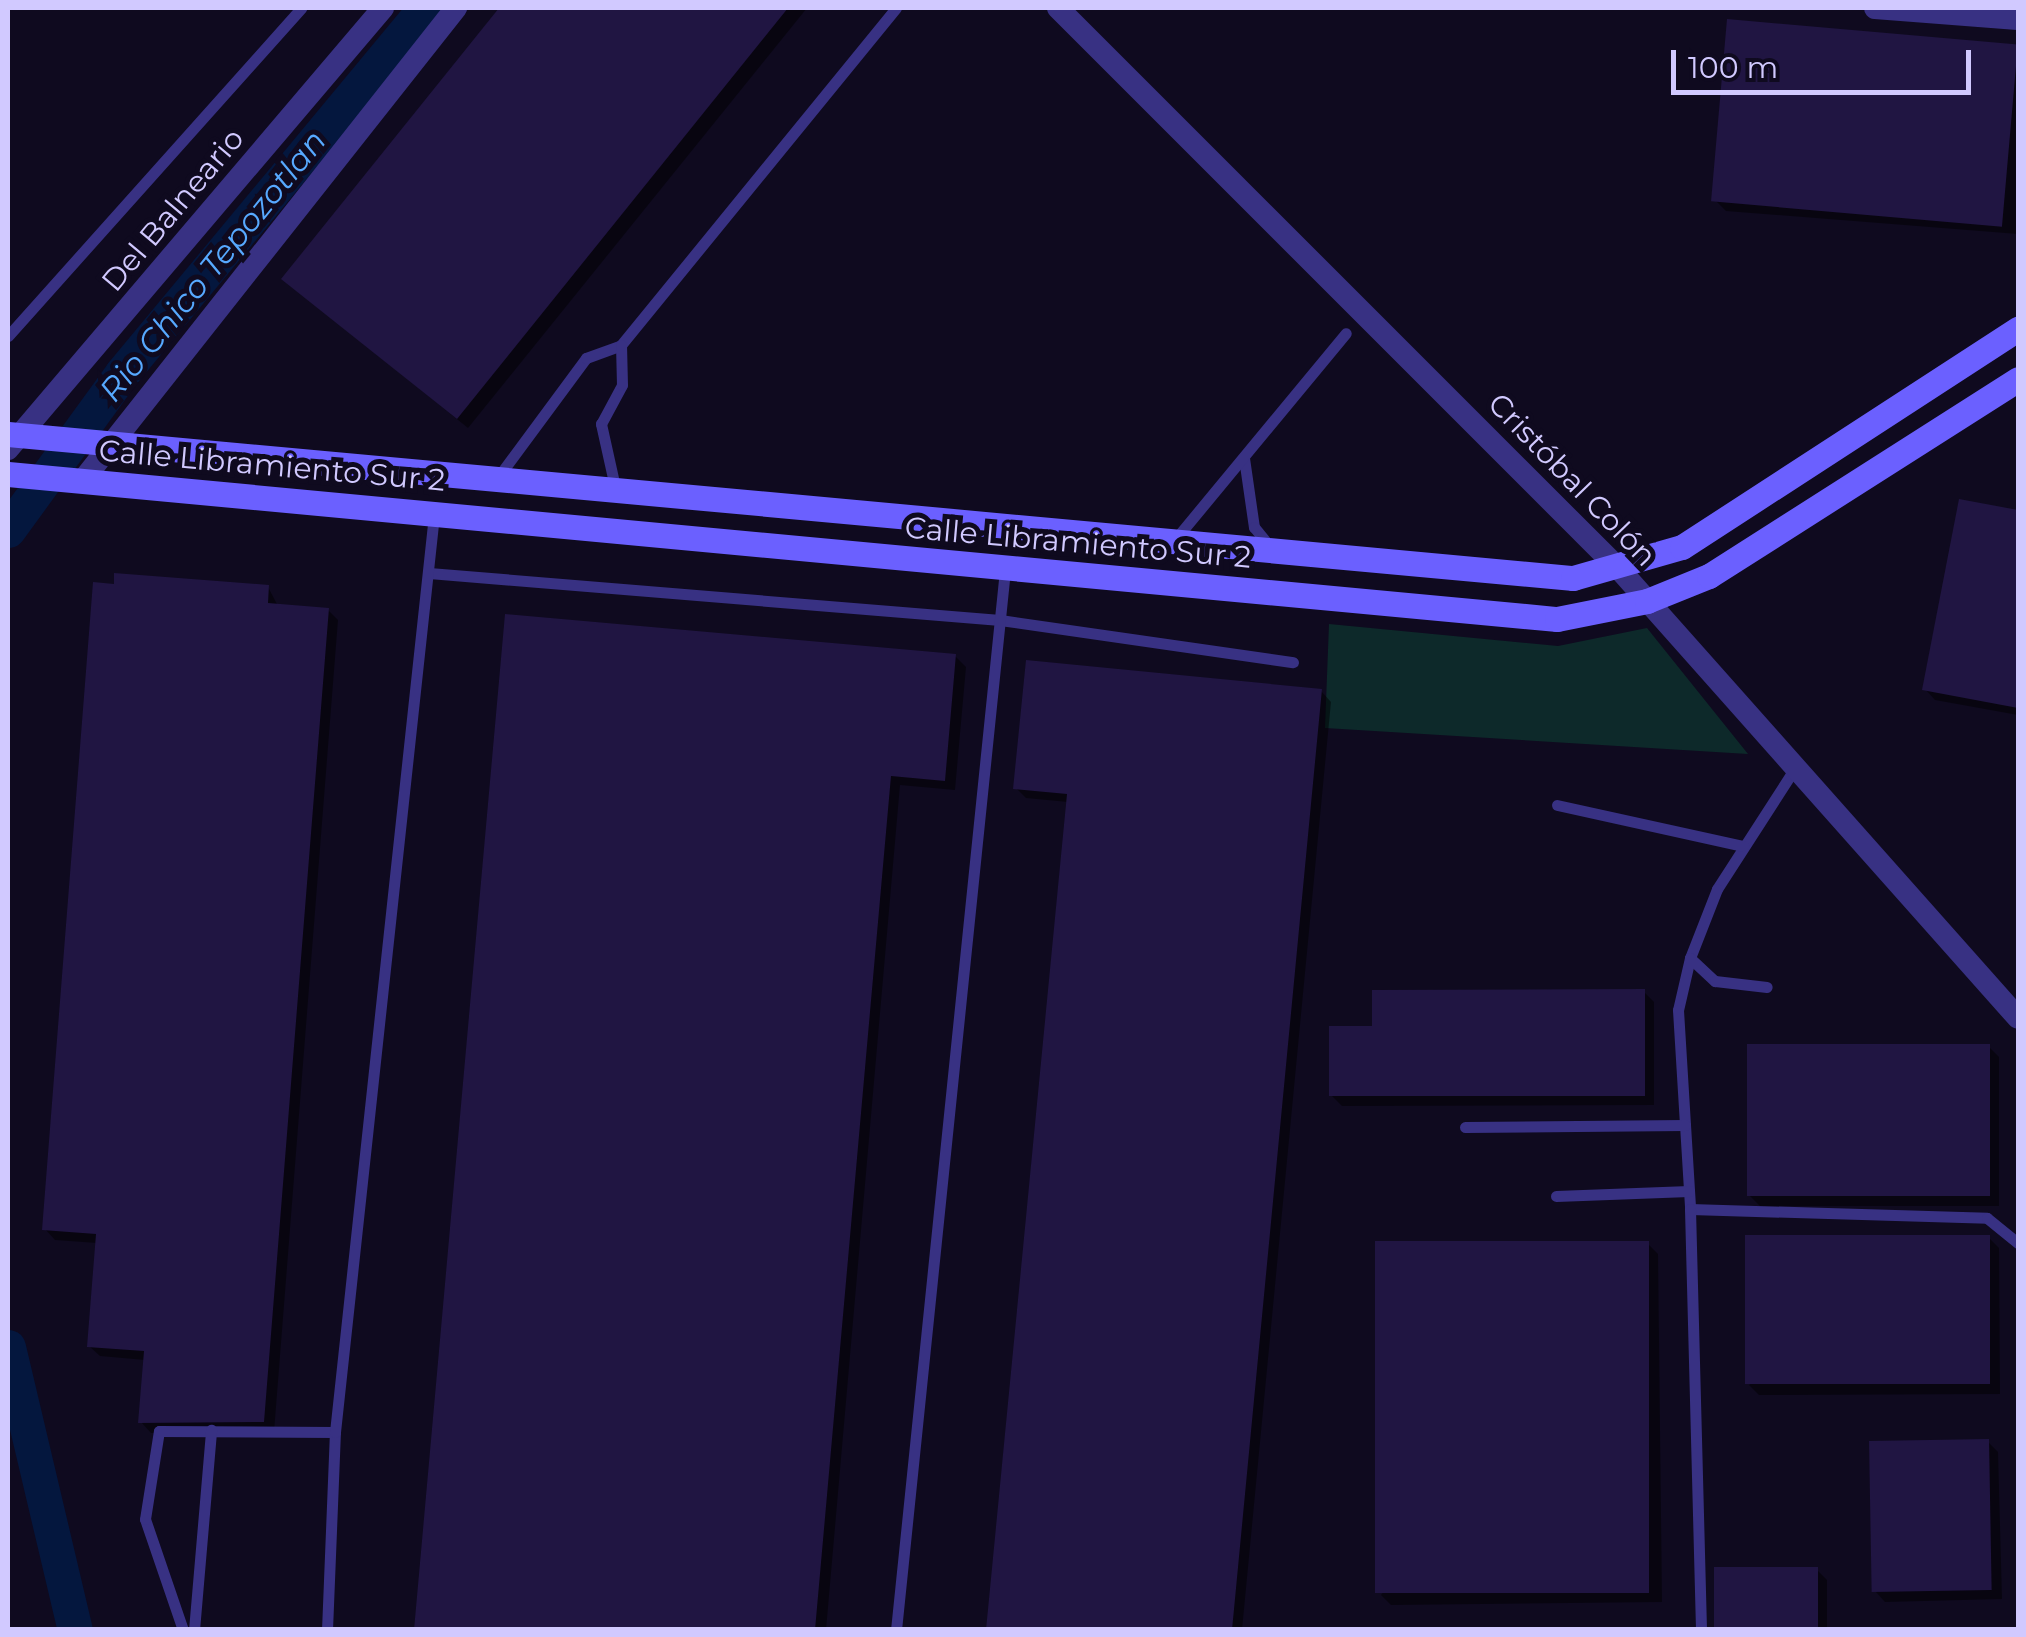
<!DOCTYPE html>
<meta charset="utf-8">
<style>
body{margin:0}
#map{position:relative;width:2026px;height:1637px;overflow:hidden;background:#0f0a1f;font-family:Montserrat,sans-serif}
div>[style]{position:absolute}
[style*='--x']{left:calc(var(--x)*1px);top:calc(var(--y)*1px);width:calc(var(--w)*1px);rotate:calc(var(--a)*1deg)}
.green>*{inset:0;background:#0d292a}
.shadow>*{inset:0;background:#0007}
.river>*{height:35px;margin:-17.5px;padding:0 17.5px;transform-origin:17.5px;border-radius:17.5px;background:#04173e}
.building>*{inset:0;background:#201542;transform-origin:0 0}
.service>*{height:11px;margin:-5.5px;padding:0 5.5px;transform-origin:5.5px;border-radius:5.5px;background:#383183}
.minor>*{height:22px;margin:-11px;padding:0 11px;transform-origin:11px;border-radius:11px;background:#383183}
.secondary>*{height:25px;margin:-12.5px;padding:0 12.5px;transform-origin:12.5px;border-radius:12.5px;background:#6b60ff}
span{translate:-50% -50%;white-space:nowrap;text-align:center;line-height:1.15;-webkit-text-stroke:10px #0f0a1f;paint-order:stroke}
.street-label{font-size:30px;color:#d1c9ff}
.water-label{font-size:32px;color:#57a9ff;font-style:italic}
.frame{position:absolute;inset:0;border:10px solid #d1c9ff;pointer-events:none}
.scale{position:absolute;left:1671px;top:50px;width:300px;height:45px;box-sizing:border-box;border:5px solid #d1c9ff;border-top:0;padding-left:12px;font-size:30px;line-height:35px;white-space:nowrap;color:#d1c9ff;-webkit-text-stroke:8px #0f0a1f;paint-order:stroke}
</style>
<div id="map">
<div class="green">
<i style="clip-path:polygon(1329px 624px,1558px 646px,1647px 628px,1748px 754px,1325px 728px)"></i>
</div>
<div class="shadow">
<i style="clip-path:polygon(502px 8px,807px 8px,468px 428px,284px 279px)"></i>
<i style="clip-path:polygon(1730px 22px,2018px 45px,2018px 234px,1726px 211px,1715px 200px)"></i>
<i style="clip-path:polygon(1961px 502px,2018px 512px,2018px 715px,1935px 700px,1925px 689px)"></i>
<i style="clip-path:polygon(268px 587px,278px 606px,328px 610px,338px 620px,274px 1432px,151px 1433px,141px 1422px,145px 1360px,100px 1356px,89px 1346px,97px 1243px,55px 1240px,45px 1229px)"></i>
<i style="clip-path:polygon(955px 656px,966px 667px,955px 790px,900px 785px,826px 1630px,416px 1630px)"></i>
<i style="clip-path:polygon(1321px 691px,1331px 702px,1242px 1630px,988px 1630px,1068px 802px,1026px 798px,1016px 788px)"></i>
<i style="clip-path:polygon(1644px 992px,1654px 1002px,1654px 1105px,1342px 1106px,1331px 1095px,1375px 1028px)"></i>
<i style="clip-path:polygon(1989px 1047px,1999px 1057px,1999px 1206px,1760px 1206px,1749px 1195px)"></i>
<i style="clip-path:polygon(1989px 1238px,1999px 1248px,2000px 1394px,1759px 1395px,1749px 1385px)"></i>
<i style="clip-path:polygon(1648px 1244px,1658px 1254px,1662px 1602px,1391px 1605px,1381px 1595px)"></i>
<i style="clip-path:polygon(1988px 1442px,1998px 1452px,2002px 1599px,1885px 1602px,1875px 1591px)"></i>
<i style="clip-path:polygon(1817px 1570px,1827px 1580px,1827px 1630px,1716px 1630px)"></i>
</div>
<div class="river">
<i style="--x:8;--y:530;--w:194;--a:-54"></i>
<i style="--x:122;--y:373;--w:474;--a:-50.3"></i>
<i style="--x:8;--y:1347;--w:291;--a:76.7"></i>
</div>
<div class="building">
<i style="clip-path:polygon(499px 8px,788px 8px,457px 419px,281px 279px)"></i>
<i style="left:1727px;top:19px;width:292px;height:183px;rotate:5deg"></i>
<i style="clip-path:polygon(1959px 499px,2018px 510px,2018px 708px,1922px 690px)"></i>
<i style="clip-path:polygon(114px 573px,269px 585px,268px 603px,329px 608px,264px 1422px,138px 1423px,144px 1351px,87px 1347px,96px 1234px,42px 1230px,93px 582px,114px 584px)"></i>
<i style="clip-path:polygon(505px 614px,956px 654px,945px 781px,891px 776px,815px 1630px,414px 1630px)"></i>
<i style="clip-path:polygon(1026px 660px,1322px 689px,1232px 1630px,986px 1630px,1067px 794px,1013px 789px)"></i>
<i style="clip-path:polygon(1645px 989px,1645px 1096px,1329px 1096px,1329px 1026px,1372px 1026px,1372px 990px)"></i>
<i style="left:1747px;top:1044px;width:243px;height:152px"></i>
<i style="left:1990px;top:1235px;width:149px;height:245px;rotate:90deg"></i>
<i style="left:1649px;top:1241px;width:352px;height:274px;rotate:90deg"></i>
<i style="left:1989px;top:1439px;width:151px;height:120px;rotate:89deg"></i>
<i style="left:1714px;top:1567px;width:104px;height:63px"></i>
</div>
<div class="service">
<i style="--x:8;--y:336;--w:440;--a:-48.2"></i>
<i style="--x:1244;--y:458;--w:70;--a:81.8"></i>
<i style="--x:1254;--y:527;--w:26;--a:51"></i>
<i style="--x:498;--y:477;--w:148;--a:-53.5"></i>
<i style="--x:586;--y:358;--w:37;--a:-20"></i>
<i style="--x:621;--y:345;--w:435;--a:-50.8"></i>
<i style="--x:615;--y:487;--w:65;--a:-102.5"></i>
<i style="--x:601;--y:424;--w:44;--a:-61.7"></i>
<i style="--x:622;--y:385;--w:40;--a:-91.4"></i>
<i style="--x:1173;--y:542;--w:271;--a:-50.4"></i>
<i style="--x:429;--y:573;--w:573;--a:4.71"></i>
<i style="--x:1000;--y:620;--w:296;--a:8.2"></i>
<i style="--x:1795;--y:768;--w:144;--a:122.8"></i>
<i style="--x:1717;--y:889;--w:74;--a:111.4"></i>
<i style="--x:1690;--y:958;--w:53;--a:103"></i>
<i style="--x:1678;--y:1010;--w:199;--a:86.5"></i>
<i style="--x:1690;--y:1209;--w:297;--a:1.7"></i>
<i style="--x:1987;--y:1218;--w:40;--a:39"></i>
<i style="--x:1557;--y:805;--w:191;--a:12.4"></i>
<i style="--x:1690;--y:958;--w:34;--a:43"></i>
<i style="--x:1715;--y:981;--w:52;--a:6.6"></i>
<i style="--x:1465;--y:1127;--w:220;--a:-0.5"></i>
<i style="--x:1556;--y:1196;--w:133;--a:-2.2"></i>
<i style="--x:1690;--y:1209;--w:421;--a:88.5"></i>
<i style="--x:183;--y:1630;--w:117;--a:-108.9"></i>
<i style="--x:145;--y:1519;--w:89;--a:-81"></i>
<i style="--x:159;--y:1431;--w:176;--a:0.3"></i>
<i style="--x:194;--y:1630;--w:201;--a:-85.1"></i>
<i style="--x:327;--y:1630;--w:198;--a:-87.7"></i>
<i style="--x:335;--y:1432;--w:923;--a:-83.84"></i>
<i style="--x:896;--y:1630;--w:1067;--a:-84.13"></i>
</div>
<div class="minor">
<i style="--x:1058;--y:8;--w:795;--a:45"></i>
<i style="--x:1620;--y:570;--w:599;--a:48.38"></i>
<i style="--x:1875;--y:8;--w:143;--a:4.4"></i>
<i style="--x:8;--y:449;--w:579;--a:-49.62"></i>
<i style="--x:83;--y:480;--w:602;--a:-51.68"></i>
</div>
<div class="secondary">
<i style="--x:8;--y:434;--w:1572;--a:5.26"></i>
<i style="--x:1573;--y:578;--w:113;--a:-15.9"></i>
<i style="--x:1682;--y:547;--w:401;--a:-33"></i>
<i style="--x:8;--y:474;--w:1556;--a:5.35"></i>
<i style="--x:1557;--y:619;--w:92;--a:-11.3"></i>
<i style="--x:1647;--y:601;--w:67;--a:-22"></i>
<i style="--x:1709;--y:576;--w:366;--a:-32.5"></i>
</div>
<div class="street-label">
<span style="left:173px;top:210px;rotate:-50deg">Del Balneario</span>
<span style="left:272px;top:466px;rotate:5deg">Calle Libramiento Sur 2</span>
<span style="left:1572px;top:480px;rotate:46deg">Cristóbal Colón</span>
<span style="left:1078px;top:543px;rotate:5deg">Calle Libramiento Sur 2</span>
</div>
<div class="water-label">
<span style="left:213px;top:266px;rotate:-51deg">Rio Chico Tepozotlan</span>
</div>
<div class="frame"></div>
<div class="scale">100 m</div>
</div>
